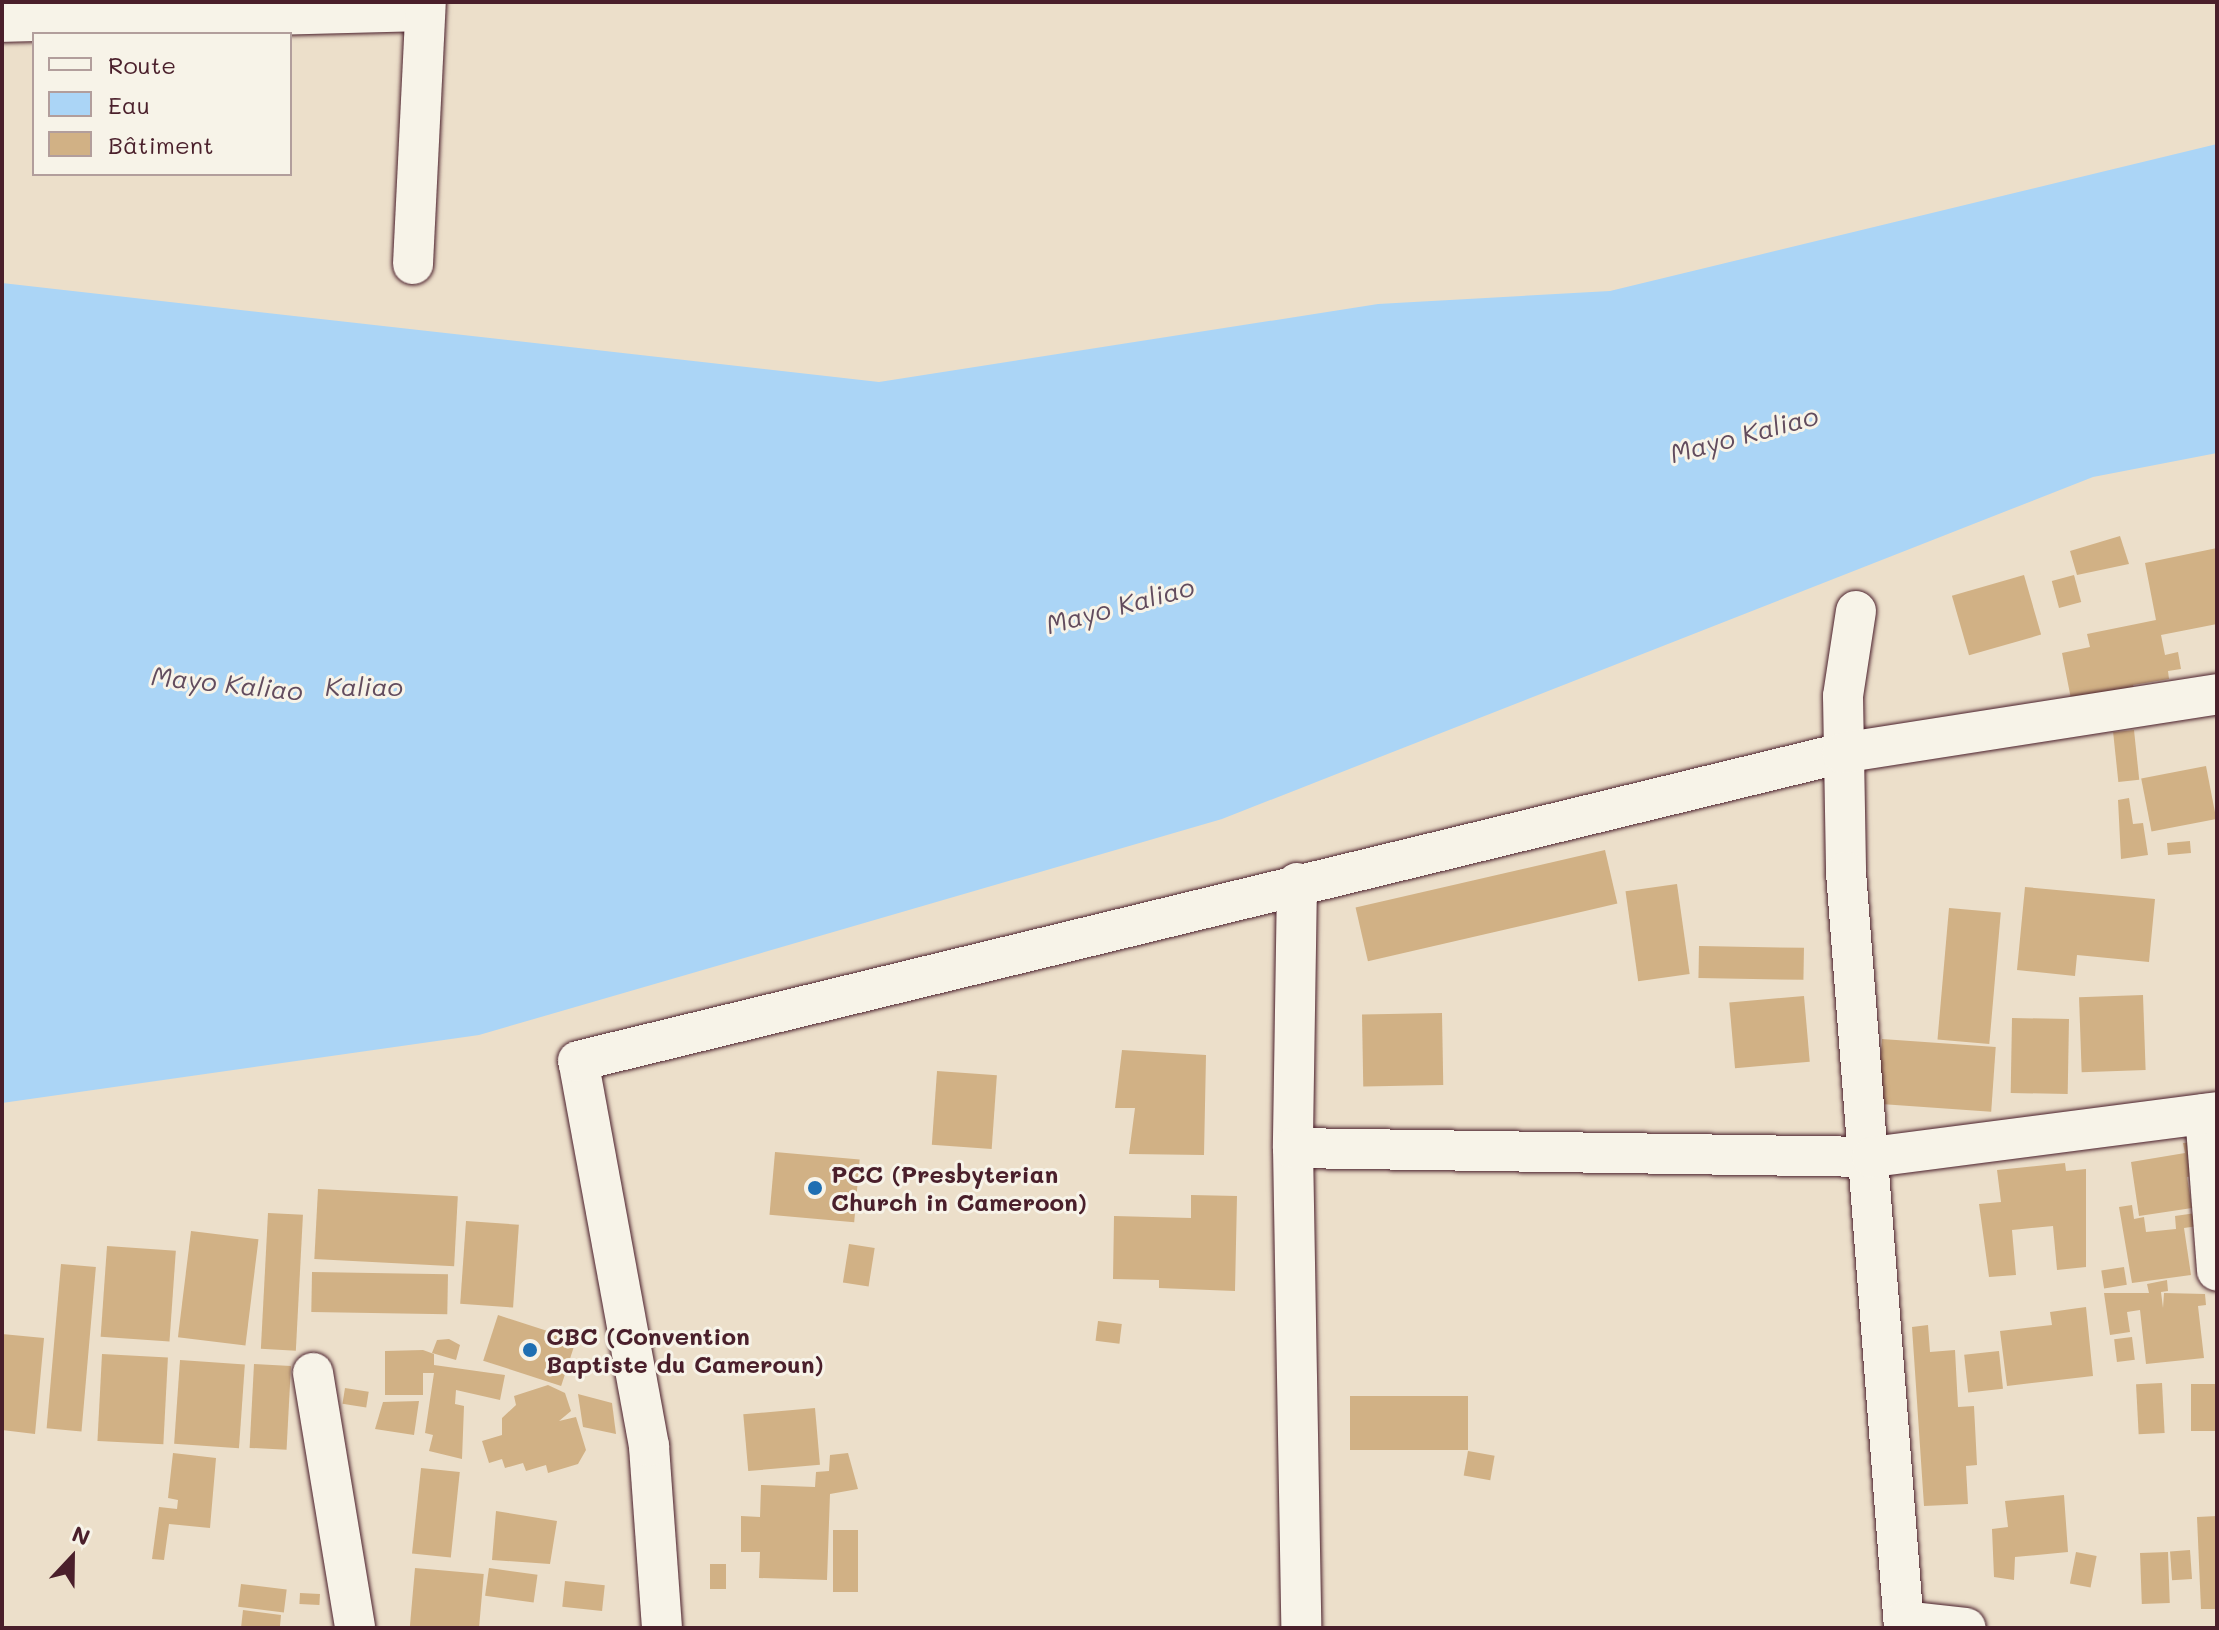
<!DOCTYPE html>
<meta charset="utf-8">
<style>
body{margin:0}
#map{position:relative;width:2219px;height:1630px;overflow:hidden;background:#ecdfca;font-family:Mali,sans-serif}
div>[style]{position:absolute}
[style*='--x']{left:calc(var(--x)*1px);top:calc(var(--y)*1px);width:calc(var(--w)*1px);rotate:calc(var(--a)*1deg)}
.water>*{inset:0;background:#abd5f6}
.building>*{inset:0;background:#d1b185;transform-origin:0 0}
.roads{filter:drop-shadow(0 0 2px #4a1f2b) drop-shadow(0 0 2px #4a1f2b)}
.street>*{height:40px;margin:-20px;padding:0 20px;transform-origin:20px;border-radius:20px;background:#f7f3e8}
.dots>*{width:22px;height:22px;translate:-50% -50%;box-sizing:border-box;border:4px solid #f7f3e8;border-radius:50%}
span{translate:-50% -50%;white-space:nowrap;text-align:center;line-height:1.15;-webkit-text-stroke:6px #f7f3e8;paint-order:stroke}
.poi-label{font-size:24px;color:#4a1f2b;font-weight:700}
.left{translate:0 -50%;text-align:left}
.water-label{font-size:26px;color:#624c5e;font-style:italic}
.frame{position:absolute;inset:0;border:4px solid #4a1f2b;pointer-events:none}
.legend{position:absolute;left:32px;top:32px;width:260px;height:144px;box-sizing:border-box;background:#f7f3e8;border:2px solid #b29e9c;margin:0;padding:10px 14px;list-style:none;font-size:24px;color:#4a1f2b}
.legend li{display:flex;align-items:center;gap:16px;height:40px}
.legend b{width:40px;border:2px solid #b29e9c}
.north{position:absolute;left:32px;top:1518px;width:80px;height:80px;-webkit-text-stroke:6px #f7f3e8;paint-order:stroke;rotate:22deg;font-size:22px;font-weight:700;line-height:32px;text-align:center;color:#4a1f2b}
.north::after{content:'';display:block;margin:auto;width:28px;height:36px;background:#4a1f2b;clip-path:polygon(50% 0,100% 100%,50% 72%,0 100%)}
</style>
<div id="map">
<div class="water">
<i style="clip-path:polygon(2217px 144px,2217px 453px,2093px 477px,1222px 819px,479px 1035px,2px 1103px,2px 283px,879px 382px,1378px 304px,1610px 291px)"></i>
</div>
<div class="building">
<i style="clip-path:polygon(2120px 536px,2129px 564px,2077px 575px,2070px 551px)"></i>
<i style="clip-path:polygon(2217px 548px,2217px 624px,2161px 635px,2165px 655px,2178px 652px,2181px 669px,2168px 671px,2169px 679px,2133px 685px,2135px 692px,2071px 699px,2062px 653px,2090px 647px,2087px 634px,2156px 620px,2145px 563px)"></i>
<i style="left:2024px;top:575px;width:62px;height:75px;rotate:74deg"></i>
<i style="left:2074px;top:575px;width:28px;height:23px;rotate:75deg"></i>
<i style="left:2134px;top:730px;width:50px;height:21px;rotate:84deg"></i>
<i style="left:2206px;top:766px;width:54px;height:66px;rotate:79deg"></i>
<i style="clip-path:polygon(2129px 798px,2133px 824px,2143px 823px,2148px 855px,2121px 859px,2118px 800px)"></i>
<i style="left:2167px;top:843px;width:23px;height:12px;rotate:-5deg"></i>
<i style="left:1605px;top:850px;width:55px;height:256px;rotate:77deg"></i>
<i style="left:1677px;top:884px;width:91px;height:52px;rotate:82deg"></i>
<i style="clip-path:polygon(2025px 887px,2155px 899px,2149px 962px,2077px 955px,2075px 976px,2017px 970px)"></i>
<i style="left:1949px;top:908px;width:52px;height:132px;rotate:5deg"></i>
<i style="left:1699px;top:946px;width:105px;height:32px;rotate:1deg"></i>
<i style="left:2143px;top:995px;width:75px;height:64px;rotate:88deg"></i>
<i style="left:1804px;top:996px;width:66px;height:75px;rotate:85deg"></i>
<i style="left:1442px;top:1013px;width:72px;height:80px;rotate:89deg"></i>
<i style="left:2012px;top:1018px;width:57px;height:75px;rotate:1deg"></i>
<i style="left:1882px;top:1039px;width:114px;height:65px;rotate:4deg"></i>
<i style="clip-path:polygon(1122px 1050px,1206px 1055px,1204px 1155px,1129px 1154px,1135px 1108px,1115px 1108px)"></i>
<i style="left:937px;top:1071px;width:60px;height:74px;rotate:4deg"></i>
<i style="clip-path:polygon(2197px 1142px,2201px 1175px,2187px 1177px,2192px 1208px,2139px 1216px,2131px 1162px,2185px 1153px,2183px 1143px)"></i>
<i style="left:775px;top:1152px;width:85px;height:63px;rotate:5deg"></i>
<i style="clip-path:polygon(2065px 1163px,2066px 1171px,2086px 1169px,2086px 1267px,2057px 1270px,2053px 1226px,2012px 1230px,2016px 1275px,1989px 1277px,1979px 1204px,2001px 1202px,1997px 1170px)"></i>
<i style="left:318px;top:1189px;width:140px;height:70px;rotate:3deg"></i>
<i style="clip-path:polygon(1191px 1195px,1237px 1196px,1235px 1291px,1159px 1288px,1159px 1280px,1113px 1279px,1114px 1216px,1191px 1218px)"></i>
<i style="clip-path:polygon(2132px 1205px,2134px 1219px,2144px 1217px,2146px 1232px,2176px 1229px,2175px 1216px,2196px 1213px,2198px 1226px,2184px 1228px,2191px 1275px,2132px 1283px,2119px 1207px)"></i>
<i style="left:268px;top:1213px;width:35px;height:136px;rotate:3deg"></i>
<i style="left:466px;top:1221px;width:53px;height:83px;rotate:4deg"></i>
<i style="left:191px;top:1231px;width:68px;height:107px;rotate:7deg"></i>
<i style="left:849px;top:1244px;width:26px;height:39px;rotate:9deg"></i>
<i style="left:107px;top:1246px;width:69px;height:91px;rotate:4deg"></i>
<i style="left:61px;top:1264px;width:35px;height:165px;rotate:5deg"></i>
<i style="left:2124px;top:1267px;width:18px;height:23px;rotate:81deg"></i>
<i style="left:312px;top:1272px;width:136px;height:40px;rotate:1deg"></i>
<i style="clip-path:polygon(2167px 1280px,2168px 1291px,2161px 1292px,2163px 1308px,2164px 1293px,2205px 1294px,2206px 1305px,2198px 1306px,2204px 1358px,2146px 1364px,2140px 1310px,2127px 1312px,2130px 1332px,2110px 1335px,2104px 1293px,2149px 1293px,2147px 1284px)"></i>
<i style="clip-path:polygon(2086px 1307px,2093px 1376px,2007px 1386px,2000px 1331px,2052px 1325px,2050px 1312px)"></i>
<i style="left:498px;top:1315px;width:82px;height:48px;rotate:18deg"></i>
<i style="left:1098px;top:1321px;width:24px;height:20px;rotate:7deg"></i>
<i style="clip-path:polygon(1928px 1325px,1930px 1352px,1955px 1350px,1958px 1407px,1974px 1406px,1977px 1465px,1966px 1466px,1968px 1504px,1924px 1506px,1912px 1327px)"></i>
<i style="clip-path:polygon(2px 1334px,44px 1338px,35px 1434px,2px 1430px)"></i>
<i style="left:2132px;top:1337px;width:23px;height:18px;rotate:83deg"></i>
<i style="clip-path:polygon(449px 1339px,460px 1345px,456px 1360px,432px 1353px,437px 1340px)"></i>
<i style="clip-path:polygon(423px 1350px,434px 1354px,434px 1365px,505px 1375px,500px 1400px,456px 1390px,455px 1404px,464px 1406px,462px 1459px,429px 1451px,433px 1435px,425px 1433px,434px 1373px,423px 1373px,423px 1395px,385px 1395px,385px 1351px)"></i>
<i style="left:1999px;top:1351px;width:38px;height:35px;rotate:84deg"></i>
<i style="left:102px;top:1354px;width:66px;height:87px;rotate:3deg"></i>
<i style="left:180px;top:1360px;width:65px;height:84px;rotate:4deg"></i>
<i style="left:254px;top:1364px;width:37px;height:84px;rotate:3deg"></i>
<i style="left:2162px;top:1383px;width:50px;height:26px;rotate:87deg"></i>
<i style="left:2217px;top:1384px;width:47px;height:26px;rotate:90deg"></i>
<i style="clip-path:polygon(548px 1385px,565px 1393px,571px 1411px,559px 1421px,576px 1417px,586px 1450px,578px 1464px,548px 1473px,546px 1465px,526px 1471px,523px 1463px,505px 1468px,502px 1459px,489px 1463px,482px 1441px,502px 1435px,502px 1418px,516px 1405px,514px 1396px)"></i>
<i style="left:345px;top:1388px;width:24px;height:16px;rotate:9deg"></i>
<i style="clip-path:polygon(578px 1394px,612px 1403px,616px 1434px,583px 1427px)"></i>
<i style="left:1468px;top:1396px;width:54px;height:118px;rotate:90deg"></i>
<i style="clip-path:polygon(419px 1401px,414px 1435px,375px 1429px,383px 1402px)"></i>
<i style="left:815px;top:1408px;width:57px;height:72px;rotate:85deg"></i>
<i style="left:1468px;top:1451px;width:27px;height:25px;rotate:10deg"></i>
<i style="clip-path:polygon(173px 1453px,216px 1458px,210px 1528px,169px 1524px,164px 1560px,152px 1559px,159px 1507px,177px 1509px,178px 1500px,168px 1498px)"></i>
<i style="clip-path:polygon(848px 1453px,858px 1489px,830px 1494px,827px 1580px,759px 1578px,760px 1552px,741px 1552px,741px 1516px,760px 1517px,761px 1485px,815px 1487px,816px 1472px,829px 1471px,830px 1455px)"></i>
<i style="left:421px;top:1468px;width:39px;height:86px;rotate:6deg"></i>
<i style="clip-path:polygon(2064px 1495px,2068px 1552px,2015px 1557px,2014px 1580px,1994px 1577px,1992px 1529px,2008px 1527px,2005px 1501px)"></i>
<i style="clip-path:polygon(496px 1511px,557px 1521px,550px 1564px,492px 1560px)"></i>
<i style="clip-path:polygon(2217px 1516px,2217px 1609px,2201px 1609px,2197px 1517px)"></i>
<i style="left:858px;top:1530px;width:62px;height:25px;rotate:90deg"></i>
<i style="left:2190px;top:1550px;width:29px;height:20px;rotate:86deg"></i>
<i style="left:2076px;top:1552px;width:21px;height:32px;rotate:11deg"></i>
<i style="left:2168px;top:1552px;width:51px;height:28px;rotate:88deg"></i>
<i style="left:710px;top:1564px;width:16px;height:25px"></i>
<i style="left:415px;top:1568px;width:69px;height:60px;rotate:5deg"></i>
<i style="left:489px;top:1568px;width:49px;height:28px;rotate:8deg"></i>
<i style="left:565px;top:1581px;width:40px;height:26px;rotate:6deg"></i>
<i style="left:241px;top:1584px;width:46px;height:23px;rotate:7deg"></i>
<i style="left:300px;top:1593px;width:20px;height:11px;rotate:3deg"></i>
<i style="clip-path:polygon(243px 1610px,281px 1615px,280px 1626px,241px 1628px)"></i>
</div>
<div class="roads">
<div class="street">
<i style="--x:2;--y:22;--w:423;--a:-1.5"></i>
<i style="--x:413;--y:264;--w:262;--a:-87.2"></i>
<i style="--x:1856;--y:611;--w:86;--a:98.7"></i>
<i style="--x:1843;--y:696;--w:176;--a:89"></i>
<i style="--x:1846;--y:872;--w:758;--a:85.61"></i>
<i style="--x:1297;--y:883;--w:265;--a:90.9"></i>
<i style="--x:1293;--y:1148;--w:480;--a:89"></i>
<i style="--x:2205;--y:1114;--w:157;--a:85.6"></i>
<i style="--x:1293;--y:1148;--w:579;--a:0.89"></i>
<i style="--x:1872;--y:1157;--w:348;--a:-7.4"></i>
<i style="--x:313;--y:1373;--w:258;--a:80.6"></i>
<i style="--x:1904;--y:1621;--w:62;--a:6.4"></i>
<i style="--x:662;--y:1628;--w:182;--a:-94.1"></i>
<i style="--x:649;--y:1446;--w:391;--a:-100.4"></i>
<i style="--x:578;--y:1061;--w:1301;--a:-13.69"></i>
<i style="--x:1842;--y:753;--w:380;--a:-8.9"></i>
</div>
</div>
<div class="dots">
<i style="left:815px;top:1188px;background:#1f6fb2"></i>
<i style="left:530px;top:1350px;background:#1f6fb2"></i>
</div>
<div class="poi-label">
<span class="left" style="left:831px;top:1188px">PCC (Presbyterian<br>Church in Cameroon)</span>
<span class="left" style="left:546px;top:1350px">CBC (Convention<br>Baptiste du Cameroun)</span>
</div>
<div class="water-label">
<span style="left:1744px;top:435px;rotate:-15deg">Mayo Kaliao</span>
<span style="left:1120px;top:606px;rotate:-15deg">Mayo Kaliao</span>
<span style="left:227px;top:684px;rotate:6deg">Mayo Kaliao</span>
<span style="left:364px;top:687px">Kaliao</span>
</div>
<div class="frame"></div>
<ul class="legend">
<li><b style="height:10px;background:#f7f3e8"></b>Route</li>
<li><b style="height:22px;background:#abd5f6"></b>Eau</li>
<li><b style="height:22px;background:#d1b185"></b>Bâtiment</li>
</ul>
<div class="north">N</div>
</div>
